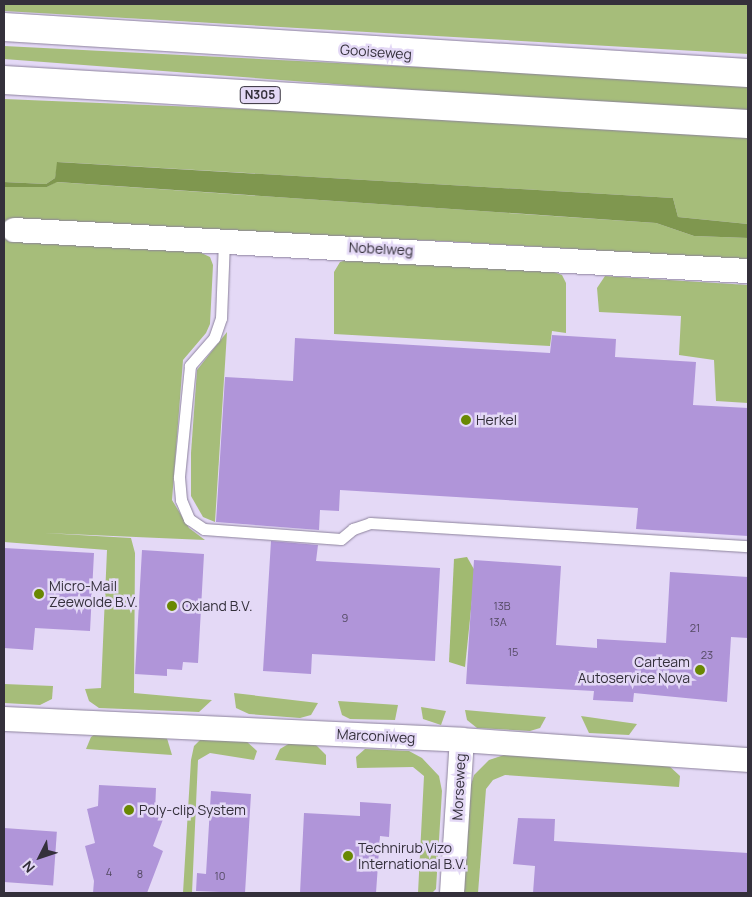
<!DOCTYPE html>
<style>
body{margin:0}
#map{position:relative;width:752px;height:897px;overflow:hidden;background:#e4d9f6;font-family:Manrope,sans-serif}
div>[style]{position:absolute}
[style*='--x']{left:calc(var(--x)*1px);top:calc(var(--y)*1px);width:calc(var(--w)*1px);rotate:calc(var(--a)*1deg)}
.green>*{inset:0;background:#a6bd7a}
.forest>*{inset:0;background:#a1ba71}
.water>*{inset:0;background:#7f974f}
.building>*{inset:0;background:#b095d9;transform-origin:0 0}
.roads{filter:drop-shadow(0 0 1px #8c829c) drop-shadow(0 0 1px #8c829c)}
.lane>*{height:11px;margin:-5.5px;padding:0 5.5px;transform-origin:5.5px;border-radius:5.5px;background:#fff}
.street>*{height:24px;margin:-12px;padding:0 12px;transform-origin:12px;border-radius:12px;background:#fff}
.highway>*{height:28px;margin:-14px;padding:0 14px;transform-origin:14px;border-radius:14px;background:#fff}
.dots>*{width:14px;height:14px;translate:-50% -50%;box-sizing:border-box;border:2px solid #e4d9f6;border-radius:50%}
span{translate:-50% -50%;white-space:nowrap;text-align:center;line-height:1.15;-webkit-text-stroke:5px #e4d9f6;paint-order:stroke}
.number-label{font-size:11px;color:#534962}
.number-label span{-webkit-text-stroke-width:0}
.shield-label span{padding:1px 4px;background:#e4d9f6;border:1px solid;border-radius:4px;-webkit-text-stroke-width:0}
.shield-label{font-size:12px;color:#34303b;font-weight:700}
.street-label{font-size:14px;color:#34303b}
.poi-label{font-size:14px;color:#34303b}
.left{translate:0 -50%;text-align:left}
.right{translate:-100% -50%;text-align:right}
.frame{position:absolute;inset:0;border:5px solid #34303b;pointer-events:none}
.north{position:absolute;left:15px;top:832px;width:50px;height:50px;-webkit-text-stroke:4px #e4d9f6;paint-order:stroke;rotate:229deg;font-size:14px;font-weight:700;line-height:20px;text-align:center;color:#34303b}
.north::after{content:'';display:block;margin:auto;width:18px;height:22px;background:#34303b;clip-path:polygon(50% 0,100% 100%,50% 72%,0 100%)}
</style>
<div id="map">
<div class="green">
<i style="clip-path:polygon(4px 4px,748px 4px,748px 54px,4px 11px)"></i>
<i style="clip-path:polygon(4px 46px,748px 84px,748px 111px,573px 102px,4px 59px)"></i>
<i style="clip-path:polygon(4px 99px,536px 121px,748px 135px,748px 224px,678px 217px,673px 198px,58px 162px,55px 178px,46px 184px,4px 182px)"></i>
<i style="clip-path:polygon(56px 182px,656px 223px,694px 236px,748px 238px,748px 260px,442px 241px,4px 227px,4px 187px,47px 187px)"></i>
<i style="clip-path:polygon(4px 232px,197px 251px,210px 257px,213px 265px,210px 324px,206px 333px,183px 360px,172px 500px,189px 528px,205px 540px,44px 533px,131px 538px,135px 553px,134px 693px,212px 700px,199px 712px,99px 708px,89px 701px,85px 689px,101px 688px,107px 550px,4px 542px)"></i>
<i style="clip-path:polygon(349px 259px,554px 272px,562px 275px,566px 283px,566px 333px,552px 331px,550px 346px,334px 334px,334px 272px,340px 262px)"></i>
<i style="clip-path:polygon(605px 276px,748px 285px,748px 403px,716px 401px,714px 360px,679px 355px,681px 316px,599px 312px,597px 288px)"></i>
<i style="clip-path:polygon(227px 332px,215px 522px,203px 517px,191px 496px,191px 453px,197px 370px)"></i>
<i style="clip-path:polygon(4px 684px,53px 686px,52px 699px,40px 705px,4px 703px)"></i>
<i style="clip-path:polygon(234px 693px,318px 703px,311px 715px,300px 718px,249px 714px,236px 708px)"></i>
<i style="clip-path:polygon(338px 701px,398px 705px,395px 720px,350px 719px,342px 715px)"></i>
<i style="clip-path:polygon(421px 707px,446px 711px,441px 725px,423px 719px)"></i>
<i style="clip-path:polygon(465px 710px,546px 717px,540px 728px,530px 731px,477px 728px,467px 720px)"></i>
<i style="clip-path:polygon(581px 716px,637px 724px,629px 735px,589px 733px)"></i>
<i style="clip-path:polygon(101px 730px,166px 735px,172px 755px,86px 749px,91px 737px)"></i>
<i style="clip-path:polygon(203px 737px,246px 741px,257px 751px,254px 760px,210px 753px,198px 760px,192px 893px,183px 893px,191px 760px,194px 746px)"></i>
<i style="clip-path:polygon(290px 743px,316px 745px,326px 755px,326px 765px,275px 760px,280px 749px)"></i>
<i style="clip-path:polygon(365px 749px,409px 751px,422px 758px,439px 776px,442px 791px,436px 889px,432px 893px,418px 893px,424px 776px,413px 767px,357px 768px,356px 757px)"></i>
<i style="clip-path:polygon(504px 755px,667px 764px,680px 776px,679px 787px,505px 775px,493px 780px,486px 789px,478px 893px,461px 893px,466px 801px,474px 775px,489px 760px)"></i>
</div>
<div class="forest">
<i style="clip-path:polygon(467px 557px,475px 571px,465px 667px,449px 662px,454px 559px)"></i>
</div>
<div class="water">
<i style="clip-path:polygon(57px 162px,673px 198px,678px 217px,748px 224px,748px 238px,694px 236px,656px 223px,57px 182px,47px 187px,4px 187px,4px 182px,46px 184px,55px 178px)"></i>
</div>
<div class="building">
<i style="clip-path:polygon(552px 335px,616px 339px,615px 357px,696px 362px,693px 405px,748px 408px,748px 536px,636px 529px,638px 508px,340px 490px,339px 511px,320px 510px,319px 530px,216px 522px,225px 377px,293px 381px,295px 338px,550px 353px)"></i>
<i style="clip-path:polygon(271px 541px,318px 545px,316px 561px,440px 568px,435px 661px,312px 654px,311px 674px,263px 671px)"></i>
<i style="clip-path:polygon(4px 548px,94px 553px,90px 631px,35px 628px,33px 650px,4px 648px)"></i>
<i style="clip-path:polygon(142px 550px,204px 554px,198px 663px,183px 662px,182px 670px,167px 669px,167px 676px,135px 674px)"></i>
<i style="clip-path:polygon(474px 560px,561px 566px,556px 645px,597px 648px,597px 639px,666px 643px,670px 572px,748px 577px,748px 638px,731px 637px,727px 702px,634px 693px,633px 702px,593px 700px,594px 691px,466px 684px)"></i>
<i style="clip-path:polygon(99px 785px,156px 788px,155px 812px,165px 814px,153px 846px,163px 851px,147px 893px,93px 893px,94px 881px,85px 846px,95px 843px,87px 809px,98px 806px)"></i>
<i style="clip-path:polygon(211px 791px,251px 794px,245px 893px,196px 891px,197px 873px,206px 874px)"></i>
<i style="clip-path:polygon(360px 802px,391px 804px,389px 837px,380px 836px,376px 893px,300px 893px,304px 813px,360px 816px)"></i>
<i style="clip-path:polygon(518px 818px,555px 819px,554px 841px,748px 853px,748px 893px,533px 893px,535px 866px,513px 864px)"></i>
<i style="left:4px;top:828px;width:53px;height:54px;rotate:4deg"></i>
</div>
<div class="roads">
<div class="lane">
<i style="--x:224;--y:240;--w:78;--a:92.2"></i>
<i style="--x:221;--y:318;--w:21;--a:109"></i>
<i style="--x:214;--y:338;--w:37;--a:131"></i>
<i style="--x:190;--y:366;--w:112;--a:95.7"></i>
<i style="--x:179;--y:477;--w:23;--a:85"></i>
<i style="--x:181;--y:500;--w:21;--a:67"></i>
<i style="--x:189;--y:519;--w:18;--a:34"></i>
<i style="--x:204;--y:529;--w:137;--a:4.2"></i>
<i style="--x:341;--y:539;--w:16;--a:-40"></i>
<i style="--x:353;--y:529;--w:18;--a:-19"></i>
<i style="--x:370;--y:523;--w:379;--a:3.5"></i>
</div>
<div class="street">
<i style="--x:14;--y:230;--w:735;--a:3.2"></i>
<i style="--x:4;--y:719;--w:458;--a:2.6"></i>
<i style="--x:462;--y:740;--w:287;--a:4"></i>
<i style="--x:452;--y:893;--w:153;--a:-86.3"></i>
</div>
<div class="highway">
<i style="--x:4;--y:27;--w:745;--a:3.54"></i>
<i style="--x:4;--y:80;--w:745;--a:3.38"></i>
</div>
</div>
<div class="dots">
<i style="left:466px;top:420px;background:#698802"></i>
<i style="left:39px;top:594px;background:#698802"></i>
<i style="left:172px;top:606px;background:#698802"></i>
<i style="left:700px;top:670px;background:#698802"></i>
<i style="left:129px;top:810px;background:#698802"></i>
<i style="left:348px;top:856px;background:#698802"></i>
</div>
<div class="number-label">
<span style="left:502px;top:606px">13B</span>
<span style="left:345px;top:618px">9</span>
<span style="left:498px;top:622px">13A</span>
<span style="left:695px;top:628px">21</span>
<span style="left:513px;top:652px">15</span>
<span style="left:707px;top:655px">23</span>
<span style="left:109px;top:872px">4</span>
<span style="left:140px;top:874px">8</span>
<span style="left:220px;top:876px">10</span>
</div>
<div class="shield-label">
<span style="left:260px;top:95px">N305</span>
</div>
<div class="street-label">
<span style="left:376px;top:52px;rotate:4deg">Gooiseweg</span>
<span style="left:381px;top:249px;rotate:3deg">Nobelweg</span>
<span style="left:376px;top:736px;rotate:3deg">Marconiweg</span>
<span style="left:459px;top:787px;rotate:-87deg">Morseweg</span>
</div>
<div class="poi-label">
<span class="left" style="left:476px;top:420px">Herkel</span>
<span class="left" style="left:49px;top:594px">Micro-Mail<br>Zeewolde B.V.</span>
<span class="left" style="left:182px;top:606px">Oxland B.V.</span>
<span class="right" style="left:690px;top:670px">Carteam<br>Autoservice Nova</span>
<span class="left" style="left:139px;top:810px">Poly-clip System</span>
<span class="left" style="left:358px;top:856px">Technirub Vizo<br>International B.V.</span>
</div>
<div class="frame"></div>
<div class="north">N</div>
</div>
